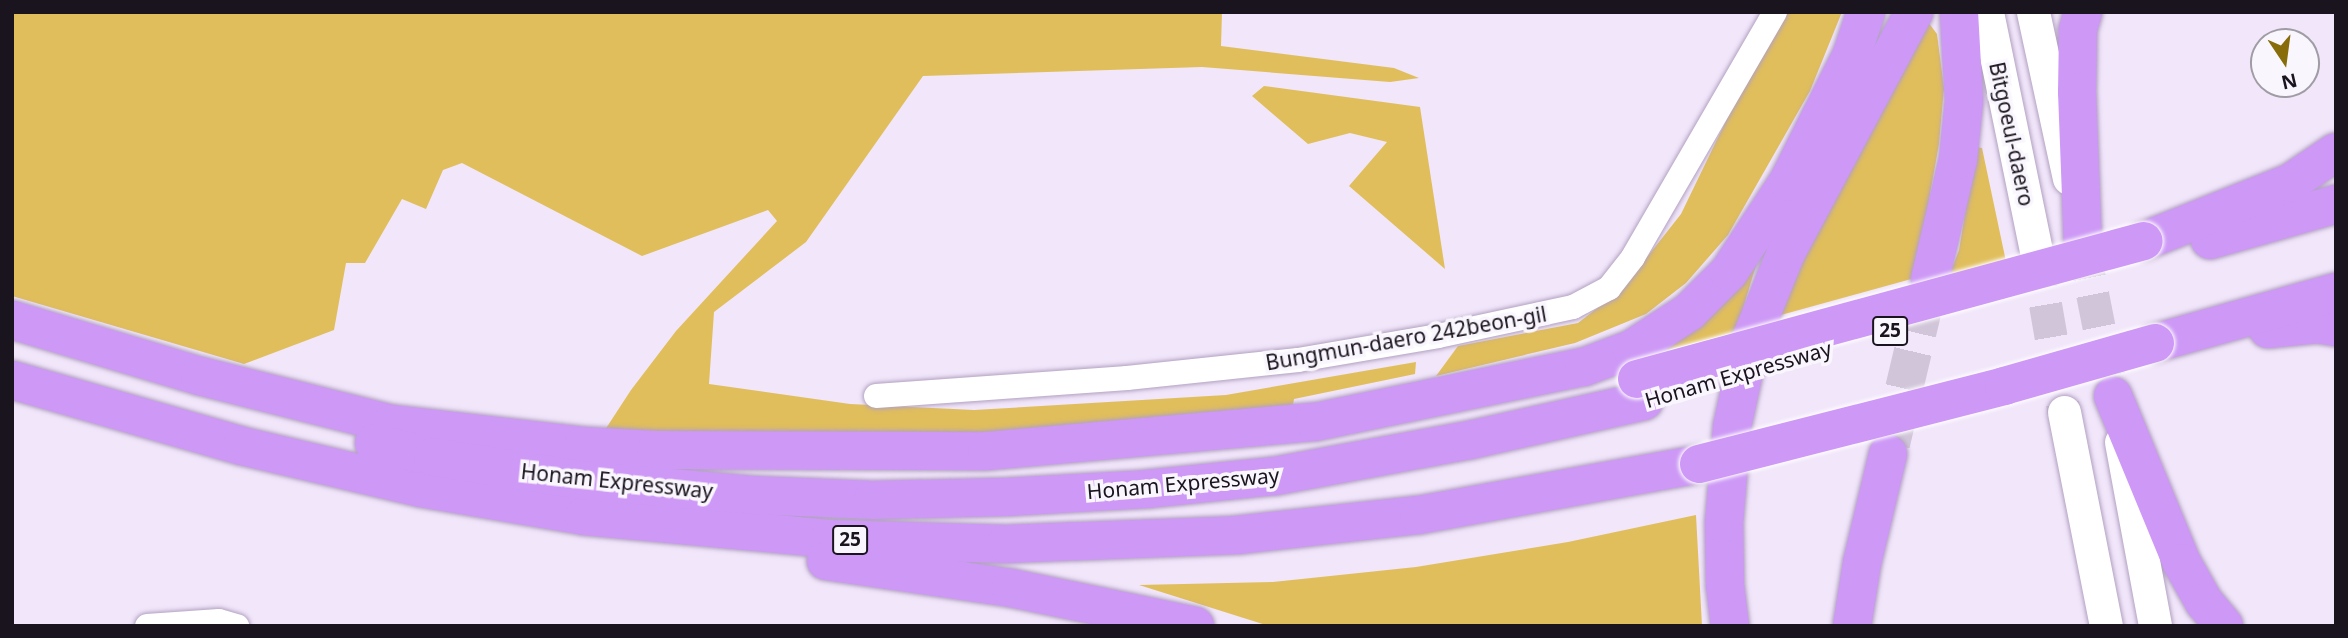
<!DOCTYPE html>
<style>
body{margin:0}
#map{position:relative;width:2348px;height:638px;overflow:hidden;background:#f1e6fa;font-family:"Noto Sans",sans-serif}
div>[style]{position:absolute}
[style*='--x']{left:calc(var(--x)*1px);top:calc(var(--y)*1px);width:calc(var(--w)*1px);rotate:calc(var(--a)*1deg)}
.green>*{inset:0;background:#e0be5c}
.secondary-tunnel>*{height:33px;margin-top:-16.5px;transform-origin:0;background:repeating-linear-gradient(90deg,#d1c6d9 0 33px,transparent 0 50px)}
.motorway-tunnel>*{height:38px;margin-top:-19px;transform-origin:0;background:repeating-linear-gradient(90deg,#d1c6d9 0 38px,transparent 0 57px)}
.roads{filter:drop-shadow(0 0 2px #b2a1c1) drop-shadow(0 0 2px #b2a1c1)}
.minor>*{height:24px;margin:-12px;padding:0 12px;transform-origin:12px;border-radius:12px;background:#fff}
.secondary>*{height:33px;margin:-16.5px;padding:0 16.5px;transform-origin:16.5px;border-radius:16.5px;background:#fff}
.motorway>*{height:38px;margin:-19px;padding:0 19px;transform-origin:19px;border-radius:19px;background:#cd98f6}
.bridges{filter:drop-shadow(0 0 2px #fff) drop-shadow(0 0 2px #fff)}
.motorway-bridge>*{height:38px;margin:-19px;padding:0 19px;transform-origin:19px;border-radius:19px;background:#cd98f6}
span{translate:-50% -50%;white-space:nowrap;text-align:center;line-height:1.15;-webkit-text-stroke:7px #faf6fd;paint-order:stroke}
.shield-label span{padding:2px 5px;background:#faf6fd;border:2px solid;border-radius:5px;-webkit-text-stroke-width:0}
.shield-label{font-size:19px;color:#1a141f;font-weight:700}
.street-label{font-size:21px;color:#1a141f}
.frame{position:absolute;inset:0;border:14px solid #1a141f;pointer-events:none}
.north{position:absolute;left:2250px;top:28px;width:70px;height:70px;box-sizing:border-box;background:#faf6fd;border:2px solid #a09ca4;border-radius:50%;rotate:167deg;font-size:19px;font-weight:700;line-height:28px;text-align:center;color:#1a141f}
.north::after{content:'';display:block;margin:auto;width:24px;height:32px;background:#876c09;clip-path:polygon(50% 0,100% 100%,50% 72%,0 100%)}
</style>
<div id="map">
<div class="green">
<i style="clip-path:polygon(12px 12px,1222px 12px,1221px 46px,1394px 68px,1419px 78px,1390px 82px,1202px 67px,923px 76px,806px 242px,714px 312px,709px 384px,850px 404px,974px 410px,1226px 395px,1416px 362px,1415px 374px,1294px 399px,1292px 411px,982px 441px,601px 436px,631px 390px,676px 331px,777px 221px,768px 210px,642px 256px,462px 163px,443px 170px,426px 209px,402px 199px,365px 263px,346px 263px,334px 330px,244px 364px,12px 296px)"></i>
<i style="clip-path:polygon(1786px 12px,1842px 12px,1810px 91px,1728px 235px,1686px 283px,1646px 314px,1575px 343px,1436px 376px,1458px 346px,1578px 323px,1622px 289px,1681px 214px,1755px 61px)"></i>
<i style="clip-path:polygon(1928px 22px,1937px 34px,1944px 88px,1939px 144px,1915px 278px,1781px 315px,1811px 241px)"></i>
<i style="clip-path:polygon(1264px 86px,1420px 107px,1445px 269px,1349px 186px,1387px 142px,1350px 133px,1308px 144px,1252px 96px)"></i>
<i style="clip-path:polygon(1976px 147px,1982px 148px,2008px 271px,1944px 289px,1959px 250px)"></i>
<i style="clip-path:polygon(1760px 252px,1736px 332px,1637px 358px)"></i>
<i style="clip-path:polygon(1696px 515px,1702px 626px,1269px 626px,1139px 585px,1273px 582px,1416px 567px,1568px 542px)"></i>
</div>
<div class="secondary-tunnel">
<i style="--x:2083;--y:245;--w:141;--a:78.9"></i>
<i style="--x:2037;--y:255;--w:159;--a:80.2"></i>
</div>
<div class="motorway-tunnel">
<i style="--x:1891;--y:444;--w:170;--a:-76.7"></i>
</div>
<div class="roads">
<div class="minor">
<i style="--x:876;--y:396;--w:252;--a:-4.1"></i>
<i style="--x:1127;--y:378;--w:172;--a:-6"></i>
<i style="--x:1298;--y:360;--w:142;--a:-9.7"></i>
<i style="--x:1438;--y:336;--w:138;--a:-12.1"></i>
<i style="--x:1573;--y:307;--w:41;--a:-27.8"></i>
<i style="--x:1609;--y:288;--w:39;--a:-52"></i>
<i style="--x:1633;--y:257;--w:283;--a:-59.9"></i>
<i style="--x:147;--y:626;--w:72;--a:-4"></i>
<i style="--x:219;--y:621;--w:19;--a:16"></i>
</div>
<div class="secondary">
<i style="--x:1987;--y:12;--w:248;--a:78.4"></i>
<i style="--x:2033;--y:12;--w:170;--a:77.8"></i>
<i style="--x:2064;--y:412;--w:218;--a:78.9"></i>
<i style="--x:2121;--y:442;--w:187;--a:79.5"></i>
</div>
<div class="motorway">
<i style="--x:2083;--y:12;--w:19;--a:106"></i>
<i style="--x:2078;--y:30;--w:62;--a:90.9"></i>
<i style="--x:2077;--y:92;--w:153;--a:87.8"></i>
<i style="--x:2210;--y:240;--w:131;--a:-15.9"></i>
<i style="--x:2144;--y:241;--w:157;--a:-21.7"></i>
<i style="--x:2290;--y:183;--w:55;--a:-34"></i>
<i style="--x:1930;--y:279;--w:122;--a:-76.8"></i>
<i style="--x:1958;--y:160;--w:59;--a:-84.2"></i>
<i style="--x:1964;--y:101;--w:89;--a:-93.2"></i>
<i style="--x:12;--y:320;--w:196;--a:16.6"></i>
<i style="--x:200;--y:376;--w:197;--a:14.1"></i>
<i style="--x:391;--y:424;--w:193;--a:6.5"></i>
<i style="--x:583;--y:446;--w:73;--a:3.1"></i>
<i style="--x:656;--y:450;--w:331;--a:0.2"></i>
<i style="--x:987;--y:451;--w:329;--a:-5.1"></i>
<i style="--x:1315;--y:422;--w:275;--a:-11.6"></i>
<i style="--x:1584;--y:367;--w:51;--a:-20.6"></i>
<i style="--x:1632;--y:349;--w:68;--a:-33"></i>
<i style="--x:1689;--y:312;--w:57;--a:-45"></i>
<i style="--x:1729;--y:272;--w:108;--a:-56.8"></i>
<i style="--x:1788;--y:182;--w:143;--a:-63.4"></i>
<i style="--x:1852;--y:54;--w:44;--a:-71.6"></i>
<i style="--x:2268;--y:329;--w:49;--a:-5.8"></i>
<i style="--x:2317;--y:324;--w:19;--a:9"></i>
<i style="--x:2155;--y:343;--w:188;--a:-15.7"></i>
<i style="--x:12;--y:380;--w:239;--a:16"></i>
<i style="--x:242;--y:446;--w:184;--a:13.2"></i>
<i style="--x:421;--y:488;--w:165;--a:9.7"></i>
<i style="--x:584;--y:516;--w:247;--a:5.3"></i>
<i style="--x:830;--y:539;--w:176;--a:1.6"></i>
<i style="--x:1006;--y:544;--w:231;--a:-2.2"></i>
<i style="--x:1237;--y:535;--w:183;--a:-6.3"></i>
<i style="--x:1419;--y:515;--w:285;--a:-10.3"></i>
<i style="--x:2113;--y:396;--w:181;--a:67.6"></i>
<i style="--x:2182;--y:563;--w:45;--a:60.6"></i>
<i style="--x:2204;--y:602;--w:31;--a:50"></i>
<i style="--x:374;--y:443;--w:61;--a:13.3"></i>
<i style="--x:433;--y:457;--w:149;--a:8.9"></i>
<i style="--x:580;--y:480;--w:172;--a:5"></i>
<i style="--x:751;--y:495;--w:122;--a:2.3"></i>
<i style="--x:873;--y:500;--w:133;--a:-1.3"></i>
<i style="--x:1006;--y:497;--w:141;--a:-3.2"></i>
<i style="--x:1147;--y:489;--w:129;--a:-5.8"></i>
<i style="--x:1275;--y:476;--w:198;--a:-10.5"></i>
<i style="--x:1470;--y:440;--w:178;--a:-12.6"></i>
<i style="--x:826;--y:561;--w:187;--a:8.3"></i>
<i style="--x:1011;--y:588;--w:188;--a:11.7"></i>
<i style="--x:1730;--y:626;--w:41;--a:-97"></i>
<i style="--x:1725;--y:585;--w:62;--a:-90.9"></i>
<i style="--x:1724;--y:523;--w:96;--a:-85.2"></i>
<i style="--x:1732;--y:427;--w:90;--a:-77.8"></i>
<i style="--x:1751;--y:339;--w:93;--a:-67.9"></i>
<i style="--x:1786;--y:253;--w:273;--a:-62"></i>
<i style="--x:1852;--y:626;--w:64;--a:-81"></i>
<i style="--x:1862;--y:563;--w:112;--a:-76.6"></i>
</div>
</div>
<div class="bridges">
<div class="motorway-bridge">
<i style="--x:1637;--y:379;--w:525;--a:-15.23"></i>
<i style="--x:1699;--y:464;--w:315;--a:-14.3"></i>
<i style="--x:2004;--y:386;--w:157;--a:-15.9"></i>
</div>
</div>
<div class="shield-label">
<span style="left:1890px;top:331px">25</span>
<span style="left:850px;top:540px">25</span>
</div>
<div class="street-label">
<span style="left:2012px;top:134px;rotate:78deg">Bitgoeul-daero</span>
<span style="left:1406px;top:338px;rotate:-10deg">Bungmun-daero 242beon-gil</span>
<span style="left:1738px;top:374px;rotate:-16deg">Honam Expressway</span>
<span style="left:617px;top:481px;rotate:6deg">Honam Expressway</span>
<span style="left:1183px;top:483px;rotate:-5deg">Honam Expressway</span>
</div>
<div class="frame"></div>
<div class="north">N</div>
</div>
